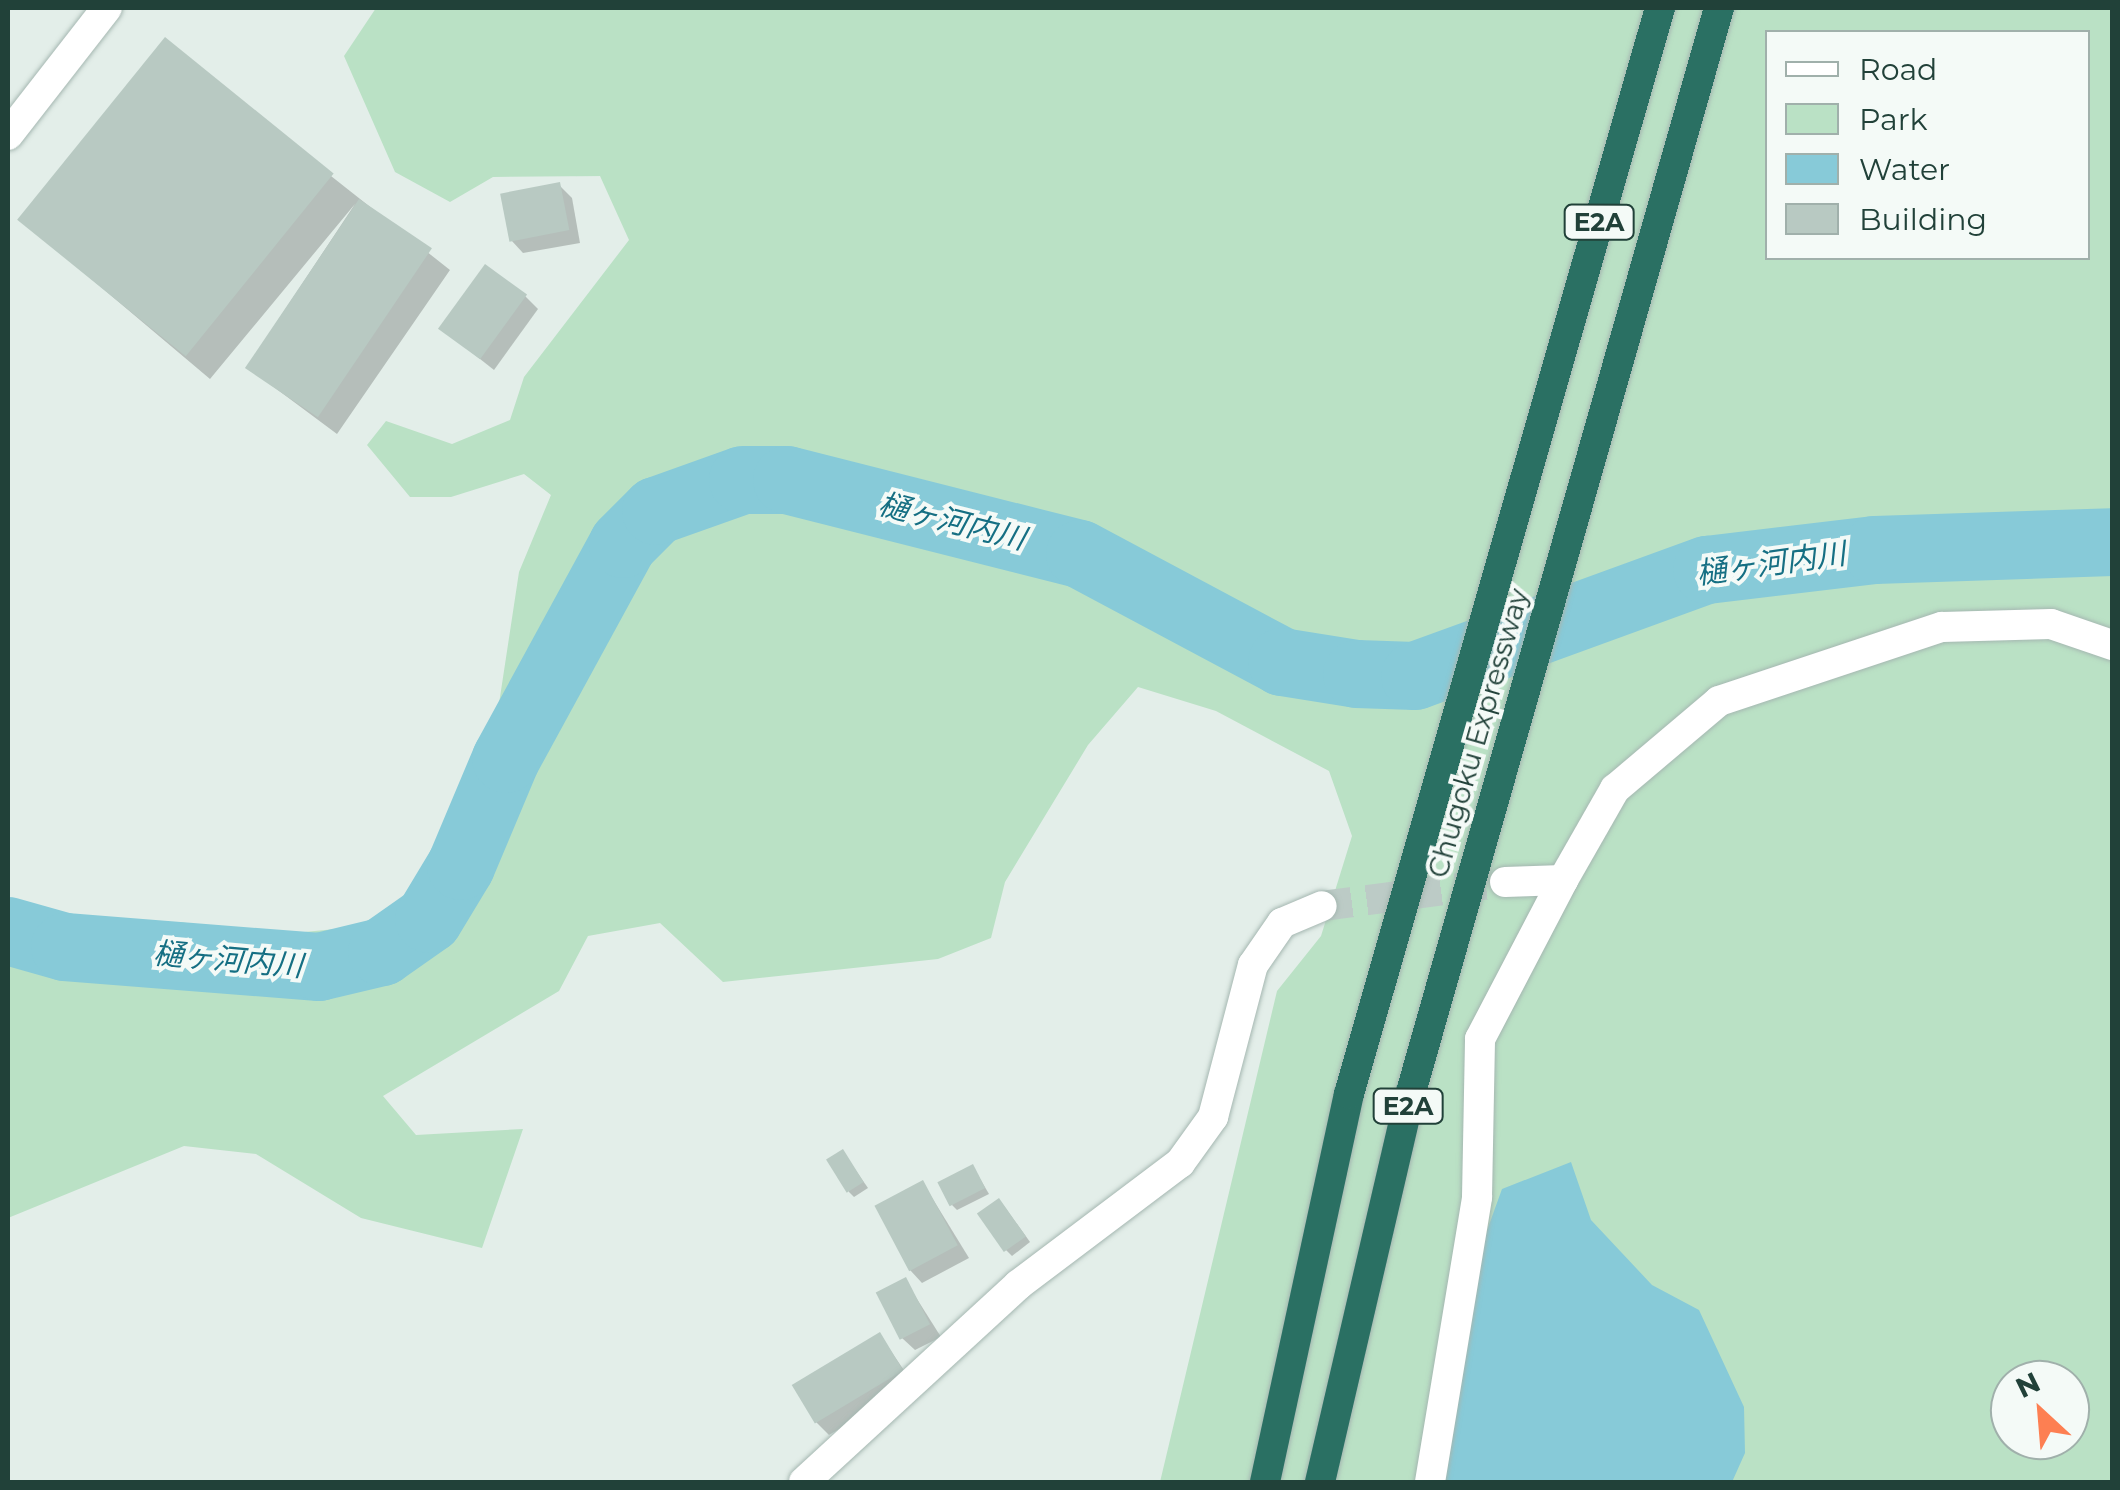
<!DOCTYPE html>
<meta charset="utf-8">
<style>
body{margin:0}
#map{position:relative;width:2120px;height:1490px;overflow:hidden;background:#e3eee9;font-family:Montserrat,"Noto Sans JP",sans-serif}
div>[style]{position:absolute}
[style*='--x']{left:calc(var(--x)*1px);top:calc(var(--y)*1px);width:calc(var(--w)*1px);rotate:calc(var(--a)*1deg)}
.green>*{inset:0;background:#bae1c5}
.water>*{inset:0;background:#87cad8}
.shadow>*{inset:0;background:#0003}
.river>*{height:68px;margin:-34px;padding:0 34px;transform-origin:34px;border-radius:34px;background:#87cad8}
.building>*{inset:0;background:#b8c9c2;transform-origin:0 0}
.minor-tunnel>*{height:30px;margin-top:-15px;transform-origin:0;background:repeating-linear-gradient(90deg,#bccbc6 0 30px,transparent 0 45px)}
.roads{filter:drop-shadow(0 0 2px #a5b7b1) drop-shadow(0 0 2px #a5b7b1)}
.minor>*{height:30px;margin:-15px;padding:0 15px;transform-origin:15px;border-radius:15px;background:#fff}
.motorway>*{height:30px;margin:-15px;padding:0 15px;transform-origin:15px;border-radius:15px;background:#2a7063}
span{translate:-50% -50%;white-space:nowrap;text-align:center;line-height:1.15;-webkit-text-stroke:8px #f4faf7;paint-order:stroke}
.shield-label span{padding:2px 8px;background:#f4faf7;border:2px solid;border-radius:8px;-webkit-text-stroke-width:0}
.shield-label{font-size:25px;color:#214139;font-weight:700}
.street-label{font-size:28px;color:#214139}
.water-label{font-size:30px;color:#156f83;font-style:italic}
.frame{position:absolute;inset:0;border:10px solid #214139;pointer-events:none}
.legend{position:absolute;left:1765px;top:30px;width:325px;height:230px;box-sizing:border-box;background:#f4faf7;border:2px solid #a0b0ab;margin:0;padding:12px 18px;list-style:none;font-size:30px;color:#214139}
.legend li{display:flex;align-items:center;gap:20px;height:50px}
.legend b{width:50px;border:2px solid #a0b0ab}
.north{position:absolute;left:1990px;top:1360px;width:100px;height:100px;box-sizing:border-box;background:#f4faf7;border:2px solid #a0b0ab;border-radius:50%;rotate:334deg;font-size:28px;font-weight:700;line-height:40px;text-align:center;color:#214139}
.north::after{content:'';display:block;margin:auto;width:35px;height:45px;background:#fd7f52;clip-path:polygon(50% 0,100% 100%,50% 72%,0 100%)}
</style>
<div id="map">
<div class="green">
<i style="clip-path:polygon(evenodd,376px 8px,2112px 8px,2112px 1482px,1160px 1482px,1277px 991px,1321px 936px,1352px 836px,1329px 771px,1216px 711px,1138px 687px,1088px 745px,1005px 882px,991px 938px,938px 959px,723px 982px,660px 923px,588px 936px,559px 991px,383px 1096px,416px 1135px,523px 1129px,482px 1248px,361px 1218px,256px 1154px,184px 1146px,8px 1218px,8px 943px,32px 949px,178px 922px,284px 934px,356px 927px,414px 896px,454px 846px,490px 763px,519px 572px,551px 495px,524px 474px,451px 497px,410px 497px,367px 445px,386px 421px,452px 444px,510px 420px,524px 377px,629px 240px,600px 176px,493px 177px,450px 202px,395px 172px,344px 56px,376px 8px,1768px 32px,2088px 32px,2088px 258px,1768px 258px,1768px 32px,376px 8px,2010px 1380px,2070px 1380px,2070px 1440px,2010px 1440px,2010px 1380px)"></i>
</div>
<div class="water">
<i style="clip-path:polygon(1571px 1162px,1591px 1220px,1652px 1285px,1699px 1310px,1744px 1407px,1745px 1453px,1732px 1482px,1445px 1482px,1485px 1236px,1502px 1189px)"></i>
</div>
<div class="shadow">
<i style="clip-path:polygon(331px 176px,450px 270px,337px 434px,247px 367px,355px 204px,210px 379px,19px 218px)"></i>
<i style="clip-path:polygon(559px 185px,572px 198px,580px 243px,523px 253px,511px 240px)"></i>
<i style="clip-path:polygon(525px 296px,538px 309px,494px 370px,442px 329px)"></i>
<i style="clip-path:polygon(843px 1152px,868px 1188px,854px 1197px,849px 1192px)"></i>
<i style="clip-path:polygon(973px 1167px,989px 1194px,957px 1210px,952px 1205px)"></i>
<i style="clip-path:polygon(923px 1183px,969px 1258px,922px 1283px,910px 1270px)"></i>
<i style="clip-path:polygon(1004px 1206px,1030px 1242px,1012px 1256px,1006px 1250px)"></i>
<i style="clip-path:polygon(905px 1280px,941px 1337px,915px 1350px,902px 1338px)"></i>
<i style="clip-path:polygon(880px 1335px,914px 1385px,829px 1435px,816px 1422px)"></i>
</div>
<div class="river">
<i style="--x:8;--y:931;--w:59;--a:15.7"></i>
<i style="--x:65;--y:947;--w:255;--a:4.5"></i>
<i style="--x:319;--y:967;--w:65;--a:-13.4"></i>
<i style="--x:382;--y:952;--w:57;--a:-35.1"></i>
<i style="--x:429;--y:919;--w:62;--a:-58.9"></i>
<i style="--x:461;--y:866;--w:116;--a:-67.2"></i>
<i style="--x:506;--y:759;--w:245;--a:-61.4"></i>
<i style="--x:623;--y:544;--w:47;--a:-45"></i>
<i style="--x:656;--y:511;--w:92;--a:-19.6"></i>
<i style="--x:743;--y:480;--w:44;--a:0"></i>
<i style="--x:787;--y:480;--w:302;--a:14.2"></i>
<i style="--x:1080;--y:554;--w:229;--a:28.1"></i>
<i style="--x:1282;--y:662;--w:76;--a:9.1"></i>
<i style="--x:1357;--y:674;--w:58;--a:2"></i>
<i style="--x:1415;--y:676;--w:311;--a:-20"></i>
<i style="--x:1707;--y:570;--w:169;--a:-6.8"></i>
<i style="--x:1875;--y:550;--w:237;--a:-1.9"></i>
</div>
<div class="building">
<i style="left:165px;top:37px;width:217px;height:235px;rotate:39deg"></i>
<i style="left:560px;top:182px;width:49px;height:61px;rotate:79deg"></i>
<i style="left:359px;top:199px;width:88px;height:204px;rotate:34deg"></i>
<i style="left:485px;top:264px;width:52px;height:80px;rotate:36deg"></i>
<i style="left:843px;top:1149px;width:39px;height:20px;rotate:58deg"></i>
<i style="left:973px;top:1164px;width:27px;height:40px;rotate:63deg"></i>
<i style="left:923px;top:1180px;width:74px;height:55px;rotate:62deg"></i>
<i style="left:999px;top:1198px;width:47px;height:27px;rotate:55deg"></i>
<i style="left:906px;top:1277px;width:53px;height:34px;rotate:63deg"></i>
<i style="left:880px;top:1332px;width:45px;height:103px;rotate:59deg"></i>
</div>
<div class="minor-tunnel">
<i style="--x:1322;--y:906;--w:171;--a:-7.4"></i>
</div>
<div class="roads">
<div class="minor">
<i style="--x:8;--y:135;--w:161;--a:-52.1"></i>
<i style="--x:1563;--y:880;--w:105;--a:-60.3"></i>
<i style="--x:1615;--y:789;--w:136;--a:-40.2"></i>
<i style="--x:1719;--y:701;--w:235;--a:-18.4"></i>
<i style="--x:1942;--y:627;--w:109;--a:-1.6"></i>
<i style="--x:2051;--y:624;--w:65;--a:19"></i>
<i style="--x:804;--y:1482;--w:291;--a:-42.6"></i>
<i style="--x:1018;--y:1285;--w:203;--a:-37"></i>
<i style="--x:1180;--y:1163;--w:57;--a:-54.3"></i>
<i style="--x:1213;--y:1117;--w:157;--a:-75.3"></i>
<i style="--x:1253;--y:965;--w:51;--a:-55.4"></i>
<i style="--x:1282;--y:923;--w:43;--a:-23"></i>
<i style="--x:1430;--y:1482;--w:289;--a:-80.6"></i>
<i style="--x:1477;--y:1197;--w:158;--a:-88.9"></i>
<i style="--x:1480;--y:1039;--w:179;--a:-62.4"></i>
<i style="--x:1563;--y:880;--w:58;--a:178"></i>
</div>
<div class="motorway">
<i style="--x:1265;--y:1482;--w:397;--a:-77.8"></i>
<i style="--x:1349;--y:1094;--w:1130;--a:-74.02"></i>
<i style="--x:1320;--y:1482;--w:400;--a:-76.9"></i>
<i style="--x:1411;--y:1092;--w:1127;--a:-74.14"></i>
</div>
</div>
<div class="shield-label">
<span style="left:1599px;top:222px">E2A</span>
<span style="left:1408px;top:1106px">E2A</span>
</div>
<div class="street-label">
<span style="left:1478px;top:733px;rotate:-74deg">Chugoku Expressway</span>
</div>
<div class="water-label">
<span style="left:952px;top:522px;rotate:14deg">樋ヶ河内川</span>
<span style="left:1771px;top:564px;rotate:-8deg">樋ヶ河内川</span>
<span style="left:228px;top:960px;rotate:5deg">樋ヶ河内川</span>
</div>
<div class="frame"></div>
<ul class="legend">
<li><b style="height:12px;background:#fff"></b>Road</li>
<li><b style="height:28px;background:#bae1c5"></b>Park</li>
<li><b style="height:28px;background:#87cad8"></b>Water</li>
<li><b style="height:28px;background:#b8c9c2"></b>Building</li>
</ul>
<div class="north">N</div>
</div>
